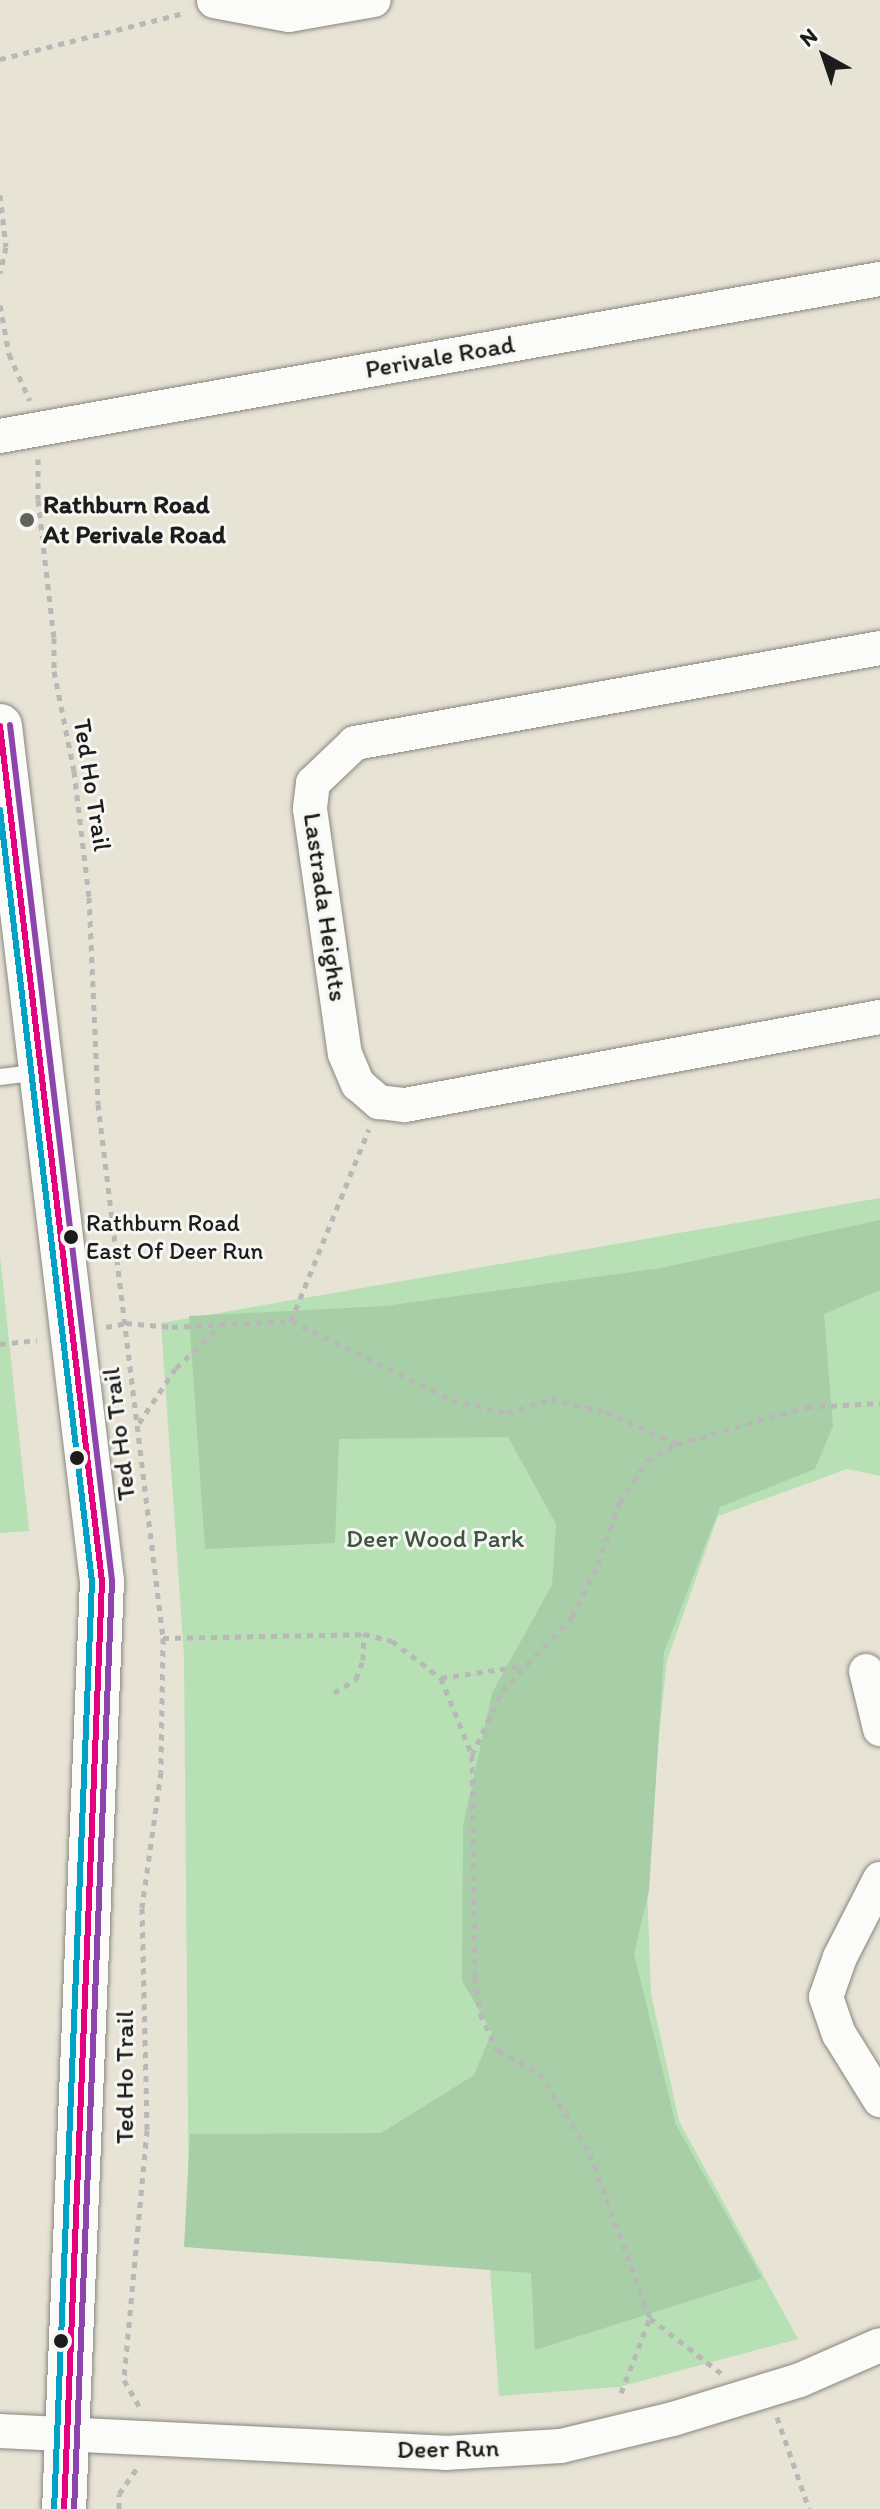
<!DOCTYPE html>
<style>
body{margin:0}
#map{position:relative;width:880px;height:2509px;overflow:hidden;background:#e7e3d5;font-family:Itim,sans-serif}
div>[style]{position:absolute}
[style*='--x']{left:calc(var(--x)*1px);top:calc(var(--y)*1px);width:calc(var(--w)*1px);rotate:calc(var(--a)*1deg)}
.green>*{inset:0;background:#b7e0b5}
.forest>*{inset:0;background:#a8cea8}
.path>*{height:5px;margin-top:-2.5px;transform-origin:0;background:repeating-linear-gradient(90deg,#b8b8b6 0 6px,transparent 0 12px)}
.roads{filter:drop-shadow(0 0 2px #88867f) drop-shadow(0 0 2px #88867f)}
.lane>*{height:16px;margin:-8px;padding:0 8px;transform-origin:8px;border-radius:8px;background:#fbfbf9}
.street>*{height:34px;margin:-17px;padding:0 17px;transform-origin:17px;border-radius:17px;background:#fbfbf9}
.secondary>*{height:44px;margin:-22px;padding:0 22px;transform-origin:22px;border-radius:22px;background:#fbfbf9}
.bus-1>*{height:6px;margin:-3px;padding:0 3px;transform-origin:3px;border-radius:3px;background:#e5007d}
.bus-2>*{height:6px;margin:-3px;padding:0 3px;transform-origin:3px;border-radius:3px;background:#01a2c5}
.bus-3>*{height:6px;margin:-3px;padding:0 3px;transform-origin:3px;border-radius:3px;background:#8e44ad}
.dots>*{width:22px;height:22px;translate:-50% -50%;box-sizing:border-box;border:4px solid #f6f6f2;border-radius:50%}
span{translate:-50% -50%;white-space:nowrap;text-align:center;line-height:1.15;-webkit-text-stroke:6px #f6f6f2;paint-order:stroke}
.bus-label{font-size:24px;color:#1c1c1c}
.left{translate:0 -50%;text-align:left}
.street-label{font-size:26px;color:#1c1c1c}
.poi-label{font-size:26px;color:#1c1c1c;font-weight:700}
.park-label{font-size:26px;color:#3f5642}
.north{position:absolute;left:784px;top:16px;width:80px;height:80px;-webkit-text-stroke:6px #f6f6f2;paint-order:stroke;rotate:320deg;font-size:22px;font-weight:700;line-height:32px;text-align:center;color:#1c1c1c}
.north::after{content:'';display:block;margin:auto;width:28px;height:36px;background:#1c1c1c;clip-path:polygon(50% 0,100% 100%,50% 72%,0 100%)}
</style>
<div id="map">
<div class="green">
<i style="clip-path:polygon(880px 1198px,880px 1476px,847px 1469px,718px 1516px,667px 1660px,646px 1858px,651px 1994px,679px 2121px,798px 2339px,619px 2387px,499px 2396px,489px 2256px,189px 2228px,184px 1656px,161px 1323px)"></i>
<i style="clip-path:polygon(0 1256px,29px 1531px,0 1533px)"></i>
</div>
<div class="forest">
<i style="clip-path:polygon(880px 1220px,880px 1290px,824px 1314px,833px 1426px,815px 1469px,720px 1507px,664px 1652px,649px 1891px,634px 1954px,676px 2125px,762px 2278px,535px 2350px,531px 2273px,184px 2247px,190px 2134px,381px 2133px,474px 2075px,492px 2032px,462px 1981px,463px 1826px,492px 1693px,552px 1585px,556px 1524px,508px 1437px,339px 1439px,335px 1543px,205px 1549px,189px 1316px,385px 1306px,661px 1268px)"></i>
</div>
<div class="path">
<i style="--x:0;--y:59;--w:191;--a:-14"></i>
<i style="--x:0;--y:195;--w:52;--a:83.4"></i>
<i style="--x:6;--y:247;--w:27;--a:103"></i>
<i style="--x:0;--y:305;--w:50;--a:79.6"></i>
<i style="--x:9;--y:354;--w:51;--a:65.9"></i>
<i style="--x:38;--y:459;--w:41;--a:90"></i>
<i style="--x:38;--y:500;--w:139;--a:83.4"></i>
<i style="--x:54;--y:638;--w:33;--a:90"></i>
<i style="--x:54;--y:671;--w:102;--a:78.7"></i>
<i style="--x:74;--y:771;--w:127;--a:83.2"></i>
<i style="--x:89;--y:897;--w:207;--a:87.5"></i>
<i style="--x:98;--y:1104;--w:538;--a:83.06"></i>
<i style="--x:163;--y:1638;--w:134;--a:90.9"></i>
<i style="--x:161;--y:1772;--w:137;--a:98"></i>
<i style="--x:142;--y:1908;--w:222;--a:88.7"></i>
<i style="--x:147;--y:2130;--w:251;--a:95.3"></i>
<i style="--x:124;--y:2380;--w:30;--a:60"></i>
<i style="--x:291;--y:1321;--w:207;--a:-67.9"></i>
<i style="--x:106;--y:1327;--w:20;--a:-11"></i>
<i style="--x:126;--y:1323;--w:46;--a:5"></i>
<i style="--x:172;--y:1327;--w:119;--a:-2.9"></i>
<i style="--x:291;--y:1321;--w:179;--a:26.1"></i>
<i style="--x:452;--y:1400;--w:57;--a:13.3"></i>
<i style="--x:507;--y:1413;--w:46;--a:-17.7"></i>
<i style="--x:551;--y:1399;--w:57;--a:13.3"></i>
<i style="--x:606;--y:1412;--w:78;--a:24.3"></i>
<i style="--x:0;--y:1344;--w:37;--a:-6"></i>
<i style="--x:139;--y:1423;--w:66;--a:-56.1"></i>
<i style="--x:176;--y:1368;--w:59;--a:-43.6"></i>
<i style="--x:163;--y:1638;--w:201;--a:-1.1"></i>
<i style="--x:364;--y:1634;--w:29;--a:14"></i>
<i style="--x:392;--y:1641;--w:61;--a:37.1"></i>
<i style="--x:441;--y:1678;--w:83;--a:68.1"></i>
<i style="--x:472;--y:1755;--w:222;--a:89.2"></i>
<i style="--x:475;--y:1977;--w:37;--a:82"></i>
<i style="--x:480;--y:2014;--w:41;--a:64.1"></i>
<i style="--x:498;--y:2051;--w:47;--a:27.6"></i>
<i style="--x:540;--y:2073;--w:95;--a:58.3"></i>
<i style="--x:590;--y:2154;--w:175;--a:69.9"></i>
<i style="--x:650;--y:2318;--w:90;--a:37.8"></i>
<i style="--x:441;--y:1678;--w:82;--a:-8.4"></i>
<i style="--x:334;--y:1693;--w:26;--a:-32"></i>
<i style="--x:356;--y:1679;--w:20;--a:-70"></i>
<i style="--x:363;--y:1660;--w:26;--a:-88"></i>
<i style="--x:472;--y:1755;--w:71;--a:-64.9"></i>
<i style="--x:502;--y:1691;--w:102;--a:-46.6"></i>
<i style="--x:572;--y:1617;--w:59;--a:-63.9"></i>
<i style="--x:598;--y:1564;--w:66;--a:-70.5"></i>
<i style="--x:620;--y:1502;--w:49;--a:-56.6"></i>
<i style="--x:647;--y:1461;--w:34;--a:-30"></i>
<i style="--x:677;--y:1444;--w:135;--a:-15.9"></i>
<i style="--x:807;--y:1407;--w:73;--a:-3.1"></i>
<i style="--x:621;--y:2393;--w:80;--a:-68.9"></i>
<i style="--x:777;--y:2417;--w:97;--a:70.8"></i>
<i style="--x:119;--y:2509;--w:15;--a:-90"></i>
<i style="--x:119;--y:2494;--w:32;--a:-55"></i>
</div>
<div class="roads">
<div class="lane">
<i style="--x:0;--y:1077;--w:38;--a:-7"></i>
</div>
<div class="street">
<i style="--x:214;--y:1;--w:76;--a:10.6"></i>
<i style="--x:289;--y:15;--w:86;--a:-10"></i>
<i style="--x:0;--y:436;--w:894;--a:-10.12"></i>
<i style="--x:880;--y:648;--w:534;--a:169.74"></i>
<i style="--x:355;--y:743;--w:58;--a:136.4"></i>
<i style="--x:313;--y:783;--w:26;--a:97"></i>
<i style="--x:310;--y:809;--w:247;--a:81.9"></i>
<i style="--x:345;--y:1054;--w:33;--a:67"></i>
<i style="--x:358;--y:1084;--w:28;--a:41"></i>
<i style="--x:379;--y:1102;--w:26;--a:7"></i>
<i style="--x:405;--y:1105;--w:483;--a:-10.5"></i>
<i style="--x:866;--y:1671;--w:60;--a:76.4"></i>
<i style="--x:880;--y:1879;--w:88;--a:117.1"></i>
<i style="--x:840;--y:1957;--w:42;--a:109.3"></i>
<i style="--x:826;--y:1997;--w:39;--a:71"></i>
<i style="--x:839;--y:2034;--w:78;--a:58.2"></i>
<i style="--x:0;--y:2431;--w:446;--a:2.8"></i>
<i style="--x:445;--y:2453;--w:116;--a:-3.5"></i>
<i style="--x:561;--y:2446;--w:115;--a:-13.6"></i>
<i style="--x:673;--y:2419;--w:133;--a:-17.1"></i>
<i style="--x:800;--y:2380;--w:87;--a:-23.6"></i>
</div>
<div class="secondary">
<i style="--x:0;--y:726;--w:861;--a:83.2"></i>
<i style="--x:102;--y:1581;--w:929;--a:92.34"></i>
</div>
</div>
<div class="bus-1">
<i style="--x:0;--y:726;--w:861;--a:83.2"></i>
<i style="--x:102;--y:1581;--w:929;--a:92.34"></i>
</div>
<div class="bus-2">
<i style="--x:0;--y:810;--w:776;--a:83.2"></i>
<i style="--x:92;--y:1581;--w:929;--a:92.34"></i>
</div>
<div class="bus-3">
<i style="--x:10;--y:725;--w:862;--a:83.2"></i>
<i style="--x:112;--y:1581;--w:929;--a:92.34"></i>
</div>
<div class="dots">
<i style="left:27px;top:520px;background:#63625d"></i>
<i style="left:71px;top:1237px;background:#1c1c1c"></i>
<i style="left:77px;top:1458px;background:#1c1c1c"></i>
<i style="left:61px;top:2341px;background:#1c1c1c"></i>
</div>
<div class="bus-label">
<span class="left" style="left:86px;top:1237px">Rathburn Road<br>East Of Deer Run</span>
</div>
<div class="street-label">
<span style="left:440px;top:357px;rotate:-10deg">Perivale Road</span>
<span style="left:92px;top:785px;rotate:81deg">Ted Ho Trail</span>
<span style="left:325px;top:907px;rotate:82deg">Lastrada Heights</span>
<span style="left:119px;top:1434px;rotate:-97deg">Ted Ho Trail</span>
<span style="left:125px;top:2077px;rotate:-90deg">Ted Ho Trail</span>
<span style="left:448px;top:2449px;rotate:-1deg">Deer Run</span>
</div>
<div class="poi-label">
<span class="left" style="left:43px;top:520px">Rathburn Road<br>At Perivale Road</span>
</div>
<div class="park-label">
<span style="left:435px;top:1539px">Deer Wood Park</span>
</div>
<div class="north">N</div>
</div>
